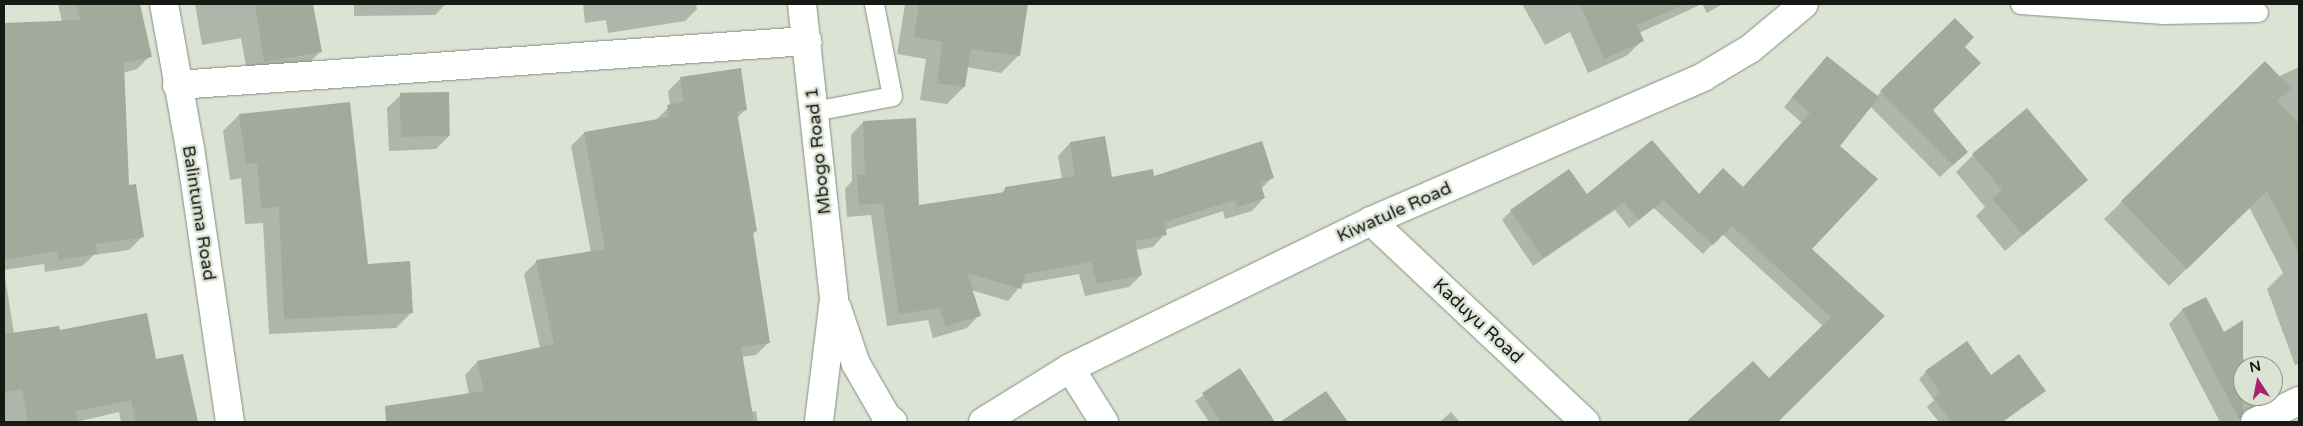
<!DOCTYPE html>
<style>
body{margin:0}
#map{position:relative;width:2303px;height:426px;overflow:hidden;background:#dbe3d4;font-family:"Varela Round",sans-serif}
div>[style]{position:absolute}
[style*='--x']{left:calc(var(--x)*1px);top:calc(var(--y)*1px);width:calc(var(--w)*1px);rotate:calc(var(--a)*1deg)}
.shadow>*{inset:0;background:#0003}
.building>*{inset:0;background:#a3aa9c;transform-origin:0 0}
.roads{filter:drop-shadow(0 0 1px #868d7f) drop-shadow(0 0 1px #868d7f)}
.lane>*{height:19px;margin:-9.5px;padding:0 9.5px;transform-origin:9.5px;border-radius:9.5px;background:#fff}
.street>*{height:28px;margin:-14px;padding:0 14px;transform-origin:14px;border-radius:14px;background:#fff}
.secondary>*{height:28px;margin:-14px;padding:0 14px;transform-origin:14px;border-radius:14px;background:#fff}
span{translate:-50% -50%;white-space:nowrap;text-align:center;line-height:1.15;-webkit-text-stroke:5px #dbe3d4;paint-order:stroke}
.street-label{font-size:18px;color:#161914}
.frame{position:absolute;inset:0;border:5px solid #161914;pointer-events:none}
.north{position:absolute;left:2233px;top:356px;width:50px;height:50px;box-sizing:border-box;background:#dbe3d4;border:1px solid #8c9287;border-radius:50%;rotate:349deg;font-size:14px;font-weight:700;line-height:20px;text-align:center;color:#161914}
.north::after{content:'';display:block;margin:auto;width:18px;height:22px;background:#a9226a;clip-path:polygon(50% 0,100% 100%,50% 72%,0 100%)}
</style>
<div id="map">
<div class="shadow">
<i style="clip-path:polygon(58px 4px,138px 4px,150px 56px,137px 69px,123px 73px,128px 186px,142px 237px,129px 250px,94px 255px,82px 266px,45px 272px,44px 264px,4px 270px,14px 334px,59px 332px,155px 361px,182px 355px,196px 422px,121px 422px,119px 412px,76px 422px,4px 422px,4px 36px,16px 24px,62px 22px)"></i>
<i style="clip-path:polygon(195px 4px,312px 4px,320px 52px,303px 69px,248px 78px,241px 38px,202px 45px)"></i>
<i style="clip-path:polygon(354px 4px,446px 4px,435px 15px,354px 16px)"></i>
<i style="clip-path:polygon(583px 4px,696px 4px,697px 9px,685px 21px,608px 33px,606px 20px,585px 23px)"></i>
<i style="clip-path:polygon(905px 4px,1027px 4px,1018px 56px,1001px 73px,967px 67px,964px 87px,947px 104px,920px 100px,926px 59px,897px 54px)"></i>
<i style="clip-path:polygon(1522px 4px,1723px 4px,1707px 13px,1702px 4px,1639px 33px,1642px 41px,1626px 56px,1588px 73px,1570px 32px,1545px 45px)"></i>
<i style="clip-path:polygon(1955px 20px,1963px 47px,1932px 110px,1967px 152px,1940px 177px,1870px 106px,1838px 146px,1811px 249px,1883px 316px,1775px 422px,1690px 421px,1769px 379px,1823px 326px,1722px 234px,1703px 254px,1654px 208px,1629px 228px,1615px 210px,1533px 266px,1502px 220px,1511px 211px,1586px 196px,1698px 196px,1743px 188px,1802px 123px,1784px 107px,1827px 57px,1876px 97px)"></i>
<i style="clip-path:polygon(2265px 63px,2278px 77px,2299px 67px,2299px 147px,2294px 152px,2299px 164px,2299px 364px,2295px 365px,2267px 289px,2283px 273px,2249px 207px,2169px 286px,2104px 219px)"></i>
<i style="clip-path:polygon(680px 79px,746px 109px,736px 119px,756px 231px,752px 235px,769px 342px,756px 355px,742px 357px,751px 412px,756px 411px,758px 422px,421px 422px,420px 413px,469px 394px,465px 375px,477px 362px,540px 348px,524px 274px,536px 262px,591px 252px,571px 146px,584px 133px,655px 121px,670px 106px,668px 91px)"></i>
<i style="clip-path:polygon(401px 95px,449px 136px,436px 149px,389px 151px,387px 108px)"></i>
<i style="clip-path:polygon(330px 105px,367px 265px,412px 312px,396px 328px,269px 334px,263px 223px,245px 224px,241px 178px,230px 180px,223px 131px,239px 115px)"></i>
<i style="clip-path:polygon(863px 122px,918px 206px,1000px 194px,1005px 189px,1062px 179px,1058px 156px,1070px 143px,1111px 179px,1273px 177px,1261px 189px,1264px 198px,1252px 211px,1225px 219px,1223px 211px,1165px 230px,1165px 234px,1153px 247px,1136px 250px,1141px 275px,1129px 287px,1085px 296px,1079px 274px,1022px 284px,1008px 301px,971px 290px,979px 315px,967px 328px,933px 338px,928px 320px,887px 326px,871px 215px,847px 217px,845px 189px,852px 181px,851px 135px)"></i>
<i style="clip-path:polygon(1973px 155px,2086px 180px,2005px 251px,1976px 216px,1985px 207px,1956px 172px)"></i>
<i style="clip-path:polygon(2206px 299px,2224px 334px,2229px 330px,2247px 366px,2243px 366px,2243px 396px,2263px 396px,2265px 399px,2236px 422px,2220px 422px,2169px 324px,2182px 310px)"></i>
<i style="clip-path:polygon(1240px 370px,1274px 422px,1209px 422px,1195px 401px)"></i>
<i style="clip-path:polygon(1926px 372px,1991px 376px,2044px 390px,2003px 422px,1939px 422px,1927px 407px,1934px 400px,1919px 379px)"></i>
<i style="clip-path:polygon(1326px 392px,1347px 422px,1282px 422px)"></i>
<i style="clip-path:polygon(1451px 412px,1460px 422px,1440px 422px)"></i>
</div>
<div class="building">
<i style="clip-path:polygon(76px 4px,140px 4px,152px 57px,124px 63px,129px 185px,136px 184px,144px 237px,96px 244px,97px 254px,58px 260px,57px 251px,4px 260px,4px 23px,80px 20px)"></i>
<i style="clip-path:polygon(255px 4px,313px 4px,322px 52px,264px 62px)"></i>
<i style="clip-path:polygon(919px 4px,1028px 4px,1020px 56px,971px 49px,965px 87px,937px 83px,943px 42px,914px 37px)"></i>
<i style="clip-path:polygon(1580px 4px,1686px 4px,1637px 25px,1644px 41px,1604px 59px)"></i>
<i style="clip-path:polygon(1955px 18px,1974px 37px,1965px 47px,1981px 63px,1933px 110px,1968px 152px,1953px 165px,1880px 91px)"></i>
<i style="clip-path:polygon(1827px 56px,1879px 97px,1840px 146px,1878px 179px,1812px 249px,1885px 316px,1778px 422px,1686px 422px,1753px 361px,1769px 378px,1831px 317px,1732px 226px,1713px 245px,1663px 200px,1639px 220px,1624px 202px,1543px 258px,1510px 210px,1569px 169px,1587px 194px,1652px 140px,1699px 194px,1723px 168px,1743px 187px,1810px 113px,1792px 97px)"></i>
<i style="clip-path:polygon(2265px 61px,2291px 88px,2277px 101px,2299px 124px,2299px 254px,2267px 191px,2187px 269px,2121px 201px)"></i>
<i style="clip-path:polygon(741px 68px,747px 110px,737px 112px,757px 231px,753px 232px,770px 343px,741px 347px,754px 422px,386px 422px,385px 406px,484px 391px,477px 361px,554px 344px,536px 260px,605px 249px,584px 132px,669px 117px,667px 105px,684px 102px,680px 77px)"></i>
<i style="left:449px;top:92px;width:44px;height:49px;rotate:89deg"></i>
<i style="clip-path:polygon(350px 102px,368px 264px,410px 261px,413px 313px,284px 319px,279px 207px,261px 208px,257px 163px,246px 164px,239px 114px)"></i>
<i style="clip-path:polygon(2027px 108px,2088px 180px,2023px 235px,1992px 198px,2002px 190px,1972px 154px)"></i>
<i style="clip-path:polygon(916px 118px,919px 205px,1005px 192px,1005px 187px,1075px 176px,1070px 142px,1105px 136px,1112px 177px,1153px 169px,1154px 176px,1262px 141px,1274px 178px,1260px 182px,1265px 198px,1238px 207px,1235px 200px,1164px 222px,1167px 235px,1135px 241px,1142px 275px,1097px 284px,1091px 262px,1026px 274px,1021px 289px,967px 273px,981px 316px,946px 326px,940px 308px,899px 314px,883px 203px,859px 205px,857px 175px,865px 174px,863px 121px)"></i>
<i style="clip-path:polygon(2206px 297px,2224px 332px,2243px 320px,2243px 412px,2240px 421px,2182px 309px)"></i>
<i style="clip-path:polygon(147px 313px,156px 359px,183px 354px,198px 422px,136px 422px,131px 400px,76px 411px,78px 422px,28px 422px,22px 389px,4px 392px,4px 334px,59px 326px,60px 330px)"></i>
<i style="clip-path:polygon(1967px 341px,1991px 375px,2019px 354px,2046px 391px,2002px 422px,1951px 422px,1934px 398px,1941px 393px,1925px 371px)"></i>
<i style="clip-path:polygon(1240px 368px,1275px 422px,1221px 422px,1202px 393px)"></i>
<i style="clip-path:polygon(1326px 391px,1348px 422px,1280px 422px)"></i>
</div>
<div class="roads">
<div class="lane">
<i style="--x:2020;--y:4;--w:144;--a:4"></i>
<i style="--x:2164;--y:14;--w:94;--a:-1.2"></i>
<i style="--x:814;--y:111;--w:79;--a:-10.9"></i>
<i style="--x:892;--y:96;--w:94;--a:-101.1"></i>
</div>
<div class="street">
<i style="--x:164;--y:4;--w:146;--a:79.8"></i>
<i style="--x:190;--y:148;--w:277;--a:81.7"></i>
<i style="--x:177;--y:85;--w:632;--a:-4"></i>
<i style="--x:1371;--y:221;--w:294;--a:43.2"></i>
<i style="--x:1070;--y:368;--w:64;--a:57.8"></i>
<i style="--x:2255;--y:422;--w:49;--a:-25.5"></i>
</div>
<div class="secondary">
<i style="--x:802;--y:4;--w:297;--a:83.8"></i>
<i style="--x:834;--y:299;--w:124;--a:97"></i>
<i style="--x:837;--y:308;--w:59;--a:71.3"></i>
<i style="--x:856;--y:364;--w:60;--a:60"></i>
<i style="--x:886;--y:416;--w:9;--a:41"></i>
<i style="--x:983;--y:422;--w:102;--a:-31.8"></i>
<i style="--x:1070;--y:368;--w:335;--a:-26"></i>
<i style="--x:1371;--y:221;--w:362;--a:-23.4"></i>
<i style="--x:1703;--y:77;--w:55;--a:-30.8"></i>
<i style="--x:1750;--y:49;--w:70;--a:-39.8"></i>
</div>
</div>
<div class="street-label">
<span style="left:818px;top:151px;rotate:-96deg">Mbogo Road 1</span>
<span style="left:1394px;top:212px;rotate:-24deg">Kiwatule Road</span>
<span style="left:199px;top:213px;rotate:81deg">Balintuma Road</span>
<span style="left:1478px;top:321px;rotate:43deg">Kaduyu Road</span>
</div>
<div class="frame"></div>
<div class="north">N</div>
</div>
